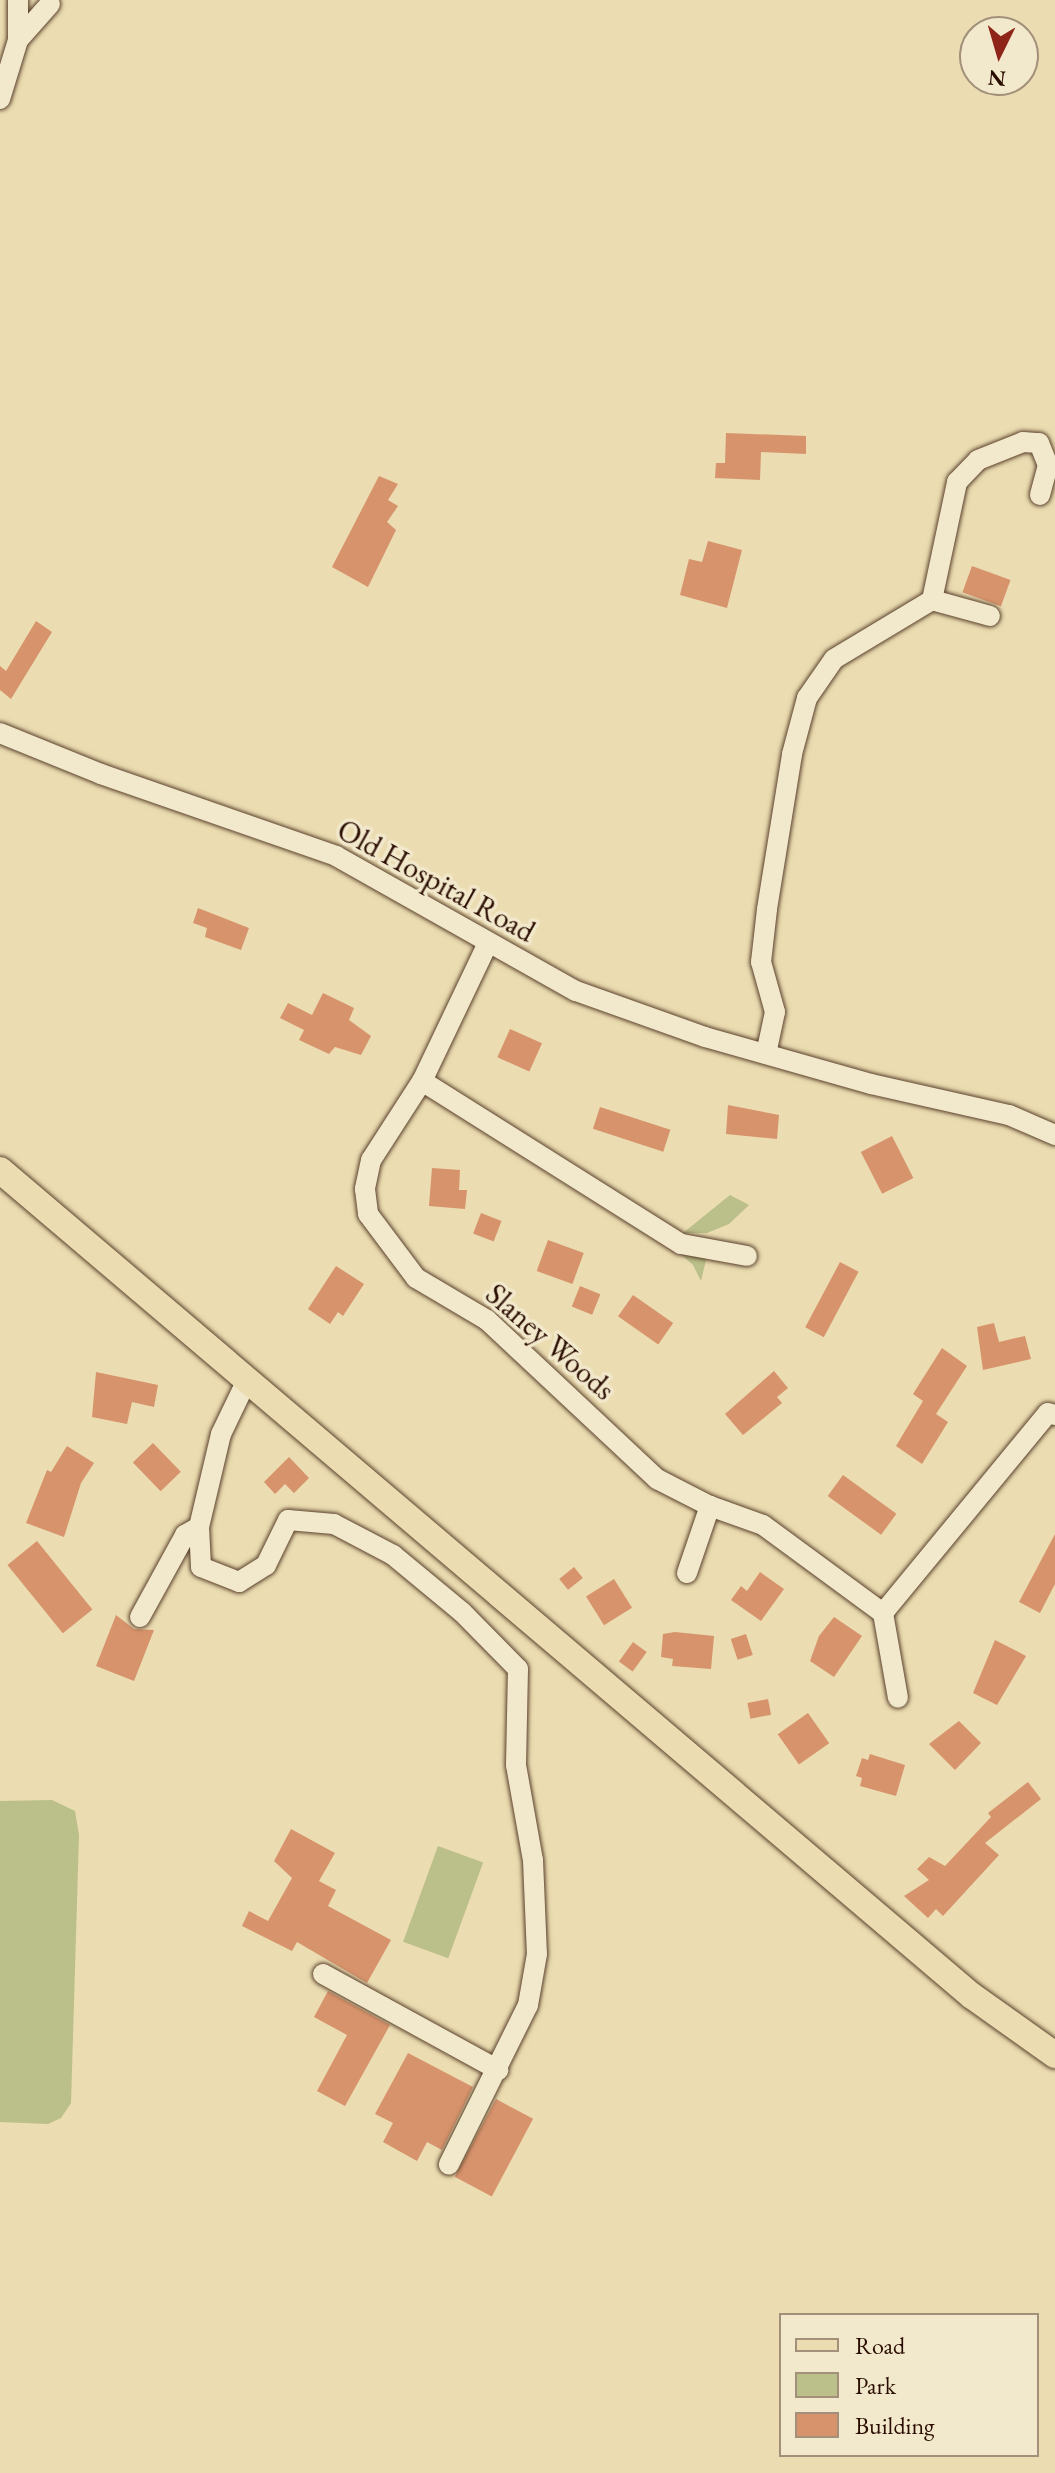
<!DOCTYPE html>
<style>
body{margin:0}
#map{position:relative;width:1055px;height:2473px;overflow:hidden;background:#ebdcb1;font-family:"EB Garamond",serif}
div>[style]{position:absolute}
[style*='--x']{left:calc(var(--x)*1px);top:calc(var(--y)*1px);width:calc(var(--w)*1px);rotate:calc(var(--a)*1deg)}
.green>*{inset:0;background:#bbbf89;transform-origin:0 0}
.building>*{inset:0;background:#d7936c;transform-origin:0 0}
.roads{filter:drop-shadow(0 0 2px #5a412c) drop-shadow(0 0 2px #5a412c)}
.minor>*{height:20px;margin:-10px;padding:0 10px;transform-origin:10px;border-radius:10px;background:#f2e8cc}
.major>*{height:26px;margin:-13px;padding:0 13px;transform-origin:13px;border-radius:13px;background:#ebdcb1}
span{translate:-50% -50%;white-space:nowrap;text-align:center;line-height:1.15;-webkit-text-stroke:7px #f2e8cc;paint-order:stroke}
.street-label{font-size:30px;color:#2a0d00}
.legend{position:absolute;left:779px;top:2313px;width:260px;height:144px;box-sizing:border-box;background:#f2e8cc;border:2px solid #a2907a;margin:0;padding:10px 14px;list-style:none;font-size:24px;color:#2a0d00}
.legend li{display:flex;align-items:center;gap:16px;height:40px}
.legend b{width:40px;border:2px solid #a2907a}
.north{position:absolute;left:959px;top:16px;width:80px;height:80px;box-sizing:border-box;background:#f2e8cc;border:2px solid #a2907a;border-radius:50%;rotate:185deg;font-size:22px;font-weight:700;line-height:32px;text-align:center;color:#2a0d00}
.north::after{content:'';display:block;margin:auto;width:28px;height:36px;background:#8f2418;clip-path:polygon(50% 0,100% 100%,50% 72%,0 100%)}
</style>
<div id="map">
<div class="green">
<i style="clip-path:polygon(730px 1195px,749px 1205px,729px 1224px,707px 1233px,683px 1233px)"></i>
<i style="clip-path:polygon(676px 1250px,707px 1256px,701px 1281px,693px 1265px)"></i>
<i style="clip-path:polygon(52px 1800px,75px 1811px,79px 1835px,71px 2103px,61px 2118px,48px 2124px,0 2122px,0 1801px)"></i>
<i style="left:438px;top:1846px;width:48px;height:102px;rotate:20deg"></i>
</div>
<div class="building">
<i style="clip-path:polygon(726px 433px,806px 436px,806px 454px,761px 452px,760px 480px,715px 478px,716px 463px,725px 463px)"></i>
<i style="clip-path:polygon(379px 476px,398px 484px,388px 500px,398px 506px,387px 522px,396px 530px,368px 587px,332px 567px)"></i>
<i style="clip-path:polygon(708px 541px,742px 550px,727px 608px,680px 595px,689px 559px,702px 562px)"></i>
<i style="left:972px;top:566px;width:41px;height:28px;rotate:20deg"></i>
<i style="clip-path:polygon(36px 621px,52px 632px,11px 699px,0 690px,0 666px,6px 671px)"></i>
<i style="clip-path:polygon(198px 908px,249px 928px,241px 950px,205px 937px,207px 928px,193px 923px)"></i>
<i style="clip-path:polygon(323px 993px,354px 1008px,349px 1020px,371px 1036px,361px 1055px,335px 1047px,329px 1054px,299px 1040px,304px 1030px,280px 1018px,288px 1003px,312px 1015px)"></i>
<i style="left:510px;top:1029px;width:35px;height:31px;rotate:24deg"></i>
<i style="clip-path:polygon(728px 1105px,779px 1115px,777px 1139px,726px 1134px)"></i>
<i style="left:600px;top:1107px;width:74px;height:23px;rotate:18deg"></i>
<i style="left:892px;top:1136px;width:47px;height:35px;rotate:63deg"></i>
<i style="clip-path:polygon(432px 1168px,460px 1170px,459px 1190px,467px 1190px,465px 1209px,429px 1206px)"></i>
<i style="left:481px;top:1213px;width:22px;height:22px;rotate:21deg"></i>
<i style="left:548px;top:1240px;width:38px;height:33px;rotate:20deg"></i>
<i style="left:840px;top:1262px;width:21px;height:74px;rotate:28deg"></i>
<i style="clip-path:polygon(336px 1266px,364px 1284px,343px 1316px,338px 1312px,330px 1324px,308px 1309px)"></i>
<i style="left:580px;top:1286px;width:22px;height:22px;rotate:22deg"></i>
<i style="left:633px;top:1295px;width:49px;height:26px;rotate:35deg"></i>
<i style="clip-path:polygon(994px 1323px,999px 1342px,1025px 1336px,1031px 1359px,983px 1370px,977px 1327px)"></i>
<i style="clip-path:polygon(942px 1348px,967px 1366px,936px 1414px,948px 1422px,922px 1464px,896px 1446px,923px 1401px,913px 1394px)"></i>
<i style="clip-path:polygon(774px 1371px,788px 1388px,777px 1397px,782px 1403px,743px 1435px,725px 1414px)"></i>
<i style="clip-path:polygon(96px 1372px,158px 1385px,154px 1407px,132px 1402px,127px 1424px,92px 1417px)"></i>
<i style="left:153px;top:1443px;width:40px;height:28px;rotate:46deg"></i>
<i style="clip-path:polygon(67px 1446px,94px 1463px,81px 1483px,64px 1537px,26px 1523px,47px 1470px,51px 1472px)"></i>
<i style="clip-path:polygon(289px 1457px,309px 1478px,294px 1493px,285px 1484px,275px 1494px,264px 1482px)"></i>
<i style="left:843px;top:1475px;width:66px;height:26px;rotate:36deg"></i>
<i style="clip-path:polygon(1055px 1534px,1055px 1584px,1040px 1613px,1019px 1602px)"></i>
<i style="left:37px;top:1541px;width:88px;height:38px;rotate:51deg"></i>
<i style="left:574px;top:1567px;width:14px;height:19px;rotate:51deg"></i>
<i style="clip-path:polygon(760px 1572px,784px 1589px,761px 1621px,731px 1600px,741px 1586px,747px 1591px)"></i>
<i style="left:614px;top:1579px;width:34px;height:33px;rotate:58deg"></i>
<i style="clip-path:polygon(116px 1615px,134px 1629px,154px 1630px,134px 1681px,96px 1666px)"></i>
<i style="clip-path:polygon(834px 1617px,862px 1636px,834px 1677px,810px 1661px,819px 1636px)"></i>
<i style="clip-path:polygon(675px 1632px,714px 1636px,711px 1669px,672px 1666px,673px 1659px,661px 1657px,663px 1634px)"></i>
<i style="left:746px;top:1634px;width:22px;height:16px;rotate:72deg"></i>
<i style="clip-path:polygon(995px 1640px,1026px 1656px,997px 1705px,973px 1693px)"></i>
<i style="left:633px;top:1642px;width:17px;height:24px;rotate:36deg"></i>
<i style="left:768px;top:1699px;width:16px;height:21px;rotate:79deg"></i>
<i style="left:808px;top:1713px;width:37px;height:37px;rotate:55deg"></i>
<i style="clip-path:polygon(959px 1721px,981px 1743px,955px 1770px,929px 1744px)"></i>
<i style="clip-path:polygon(870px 1754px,905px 1765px,896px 1796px,860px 1786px,862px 1778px,856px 1776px,862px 1758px,868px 1760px)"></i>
<i style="clip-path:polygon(1028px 1782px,1041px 1799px,985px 1843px,999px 1855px,943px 1916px,936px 1909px,928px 1918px,904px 1896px,929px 1880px,917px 1869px,929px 1857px,945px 1866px,991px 1817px,988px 1813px)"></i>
<i style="clip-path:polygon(291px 1829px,335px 1853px,319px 1881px,336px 1890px,328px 1906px,391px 1940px,367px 1983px,297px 1942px,292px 1951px,242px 1926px,249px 1911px,268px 1921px,292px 1878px,274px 1861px)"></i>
<i style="clip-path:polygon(328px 1991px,390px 2025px,345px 2106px,317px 2091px,347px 2035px,314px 2017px)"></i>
<i style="clip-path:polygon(408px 2053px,473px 2087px,442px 2150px,427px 2142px,417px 2161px,383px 2142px,393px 2123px,375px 2114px)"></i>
<i style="left:496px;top:2099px;width:42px;height:88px;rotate:28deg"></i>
</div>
<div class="roads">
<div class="minor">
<i style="--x:18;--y:40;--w:48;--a:-48.4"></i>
<i style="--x:0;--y:99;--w:62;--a:-73"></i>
<i style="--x:18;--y:40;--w:40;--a:-90"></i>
<i style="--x:932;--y:600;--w:121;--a:-78"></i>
<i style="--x:957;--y:482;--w:30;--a:-46"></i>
<i style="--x:978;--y:460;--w:48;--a:-21.8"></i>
<i style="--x:1023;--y:442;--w:16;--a:4"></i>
<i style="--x:1039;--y:443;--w:24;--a:68"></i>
<i style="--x:1048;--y:465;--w:31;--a:105"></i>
<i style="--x:0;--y:733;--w:109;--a:22.1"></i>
<i style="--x:101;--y:774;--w:249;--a:19.2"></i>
<i style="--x:336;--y:856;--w:275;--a:29.4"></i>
<i style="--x:576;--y:991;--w:137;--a:19.6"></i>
<i style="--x:705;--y:1037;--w:173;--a:15.8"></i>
<i style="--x:871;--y:1084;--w:141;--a:12.7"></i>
<i style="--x:1009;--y:1115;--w:50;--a:23.5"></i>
<i style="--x:487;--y:945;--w:151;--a:115.5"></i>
<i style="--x:422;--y:1081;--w:94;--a:122.8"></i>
<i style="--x:371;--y:1160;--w:30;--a:102"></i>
<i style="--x:365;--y:1189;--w:25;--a:83"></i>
<i style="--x:368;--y:1214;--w:80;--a:53.1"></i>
<i style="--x:416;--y:1278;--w:82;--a:30.6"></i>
<i style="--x:487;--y:1320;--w:233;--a:43.1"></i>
<i style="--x:657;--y:1479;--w:59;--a:27"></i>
<i style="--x:710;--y:1506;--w:56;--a:19.7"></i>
<i style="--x:763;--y:1525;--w:149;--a:36.3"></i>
<i style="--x:883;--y:1613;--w:259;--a:-50.5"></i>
<i style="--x:1048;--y:1413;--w:7;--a:16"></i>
<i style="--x:766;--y:1054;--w:43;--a:-77.9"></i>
<i style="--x:775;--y:1012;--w:52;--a:-105.6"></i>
<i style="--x:761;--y:962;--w:53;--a:-83.5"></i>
<i style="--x:767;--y:909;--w:157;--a:-80.8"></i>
<i style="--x:792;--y:754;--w:58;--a:-75"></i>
<i style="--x:807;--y:698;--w:47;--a:-55.3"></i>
<i style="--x:834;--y:659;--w:114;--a:-31"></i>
<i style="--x:932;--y:600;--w:60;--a:15.4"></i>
<i style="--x:422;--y:1081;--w:306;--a:32.2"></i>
<i style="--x:681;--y:1244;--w:67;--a:10.3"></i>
<i style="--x:247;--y:1380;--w:60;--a:115.7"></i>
<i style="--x:221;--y:1434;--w:96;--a:103.3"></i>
<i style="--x:199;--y:1527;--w:40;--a:87.1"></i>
<i style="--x:201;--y:1567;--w:41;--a:21.5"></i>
<i style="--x:239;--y:1582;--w:32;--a:-32"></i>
<i style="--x:266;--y:1565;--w:50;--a:-63.9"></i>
<i style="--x:288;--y:1520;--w:46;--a:5"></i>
<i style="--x:334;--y:1524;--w:67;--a:27.7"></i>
<i style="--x:393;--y:1555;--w:89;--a:39.6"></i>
<i style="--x:462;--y:1612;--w:80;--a:45.5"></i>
<i style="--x:518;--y:1669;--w:96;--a:91.2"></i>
<i style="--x:516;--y:1765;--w:97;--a:79.9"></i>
<i style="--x:533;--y:1860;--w:94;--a:87.6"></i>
<i style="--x:537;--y:1954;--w:52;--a:100"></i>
<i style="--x:528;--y:2005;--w:178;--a:116.4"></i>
<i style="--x:687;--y:1573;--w:71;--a:-71.1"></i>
<i style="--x:883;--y:1613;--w:86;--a:80"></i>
<i style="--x:140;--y:1617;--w:94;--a:-61.2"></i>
<i style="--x:185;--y:1535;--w:16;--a:-30"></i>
<i style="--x:323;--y:1974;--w:200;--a:28.7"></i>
</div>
<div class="major">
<i style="--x:0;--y:1170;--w:1276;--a:40.36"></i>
<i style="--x:972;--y:1996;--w:102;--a:35.4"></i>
</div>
</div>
<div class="street-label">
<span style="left:436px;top:881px;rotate:29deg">Old Hospital Road</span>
<span style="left:550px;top:1342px;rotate:41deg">Slaney Woods</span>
</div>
<ul class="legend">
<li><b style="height:10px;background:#ebdcb1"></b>Road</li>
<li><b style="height:22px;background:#bbbf89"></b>Park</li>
<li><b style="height:22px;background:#d7936c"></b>Building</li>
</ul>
<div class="north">N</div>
</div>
